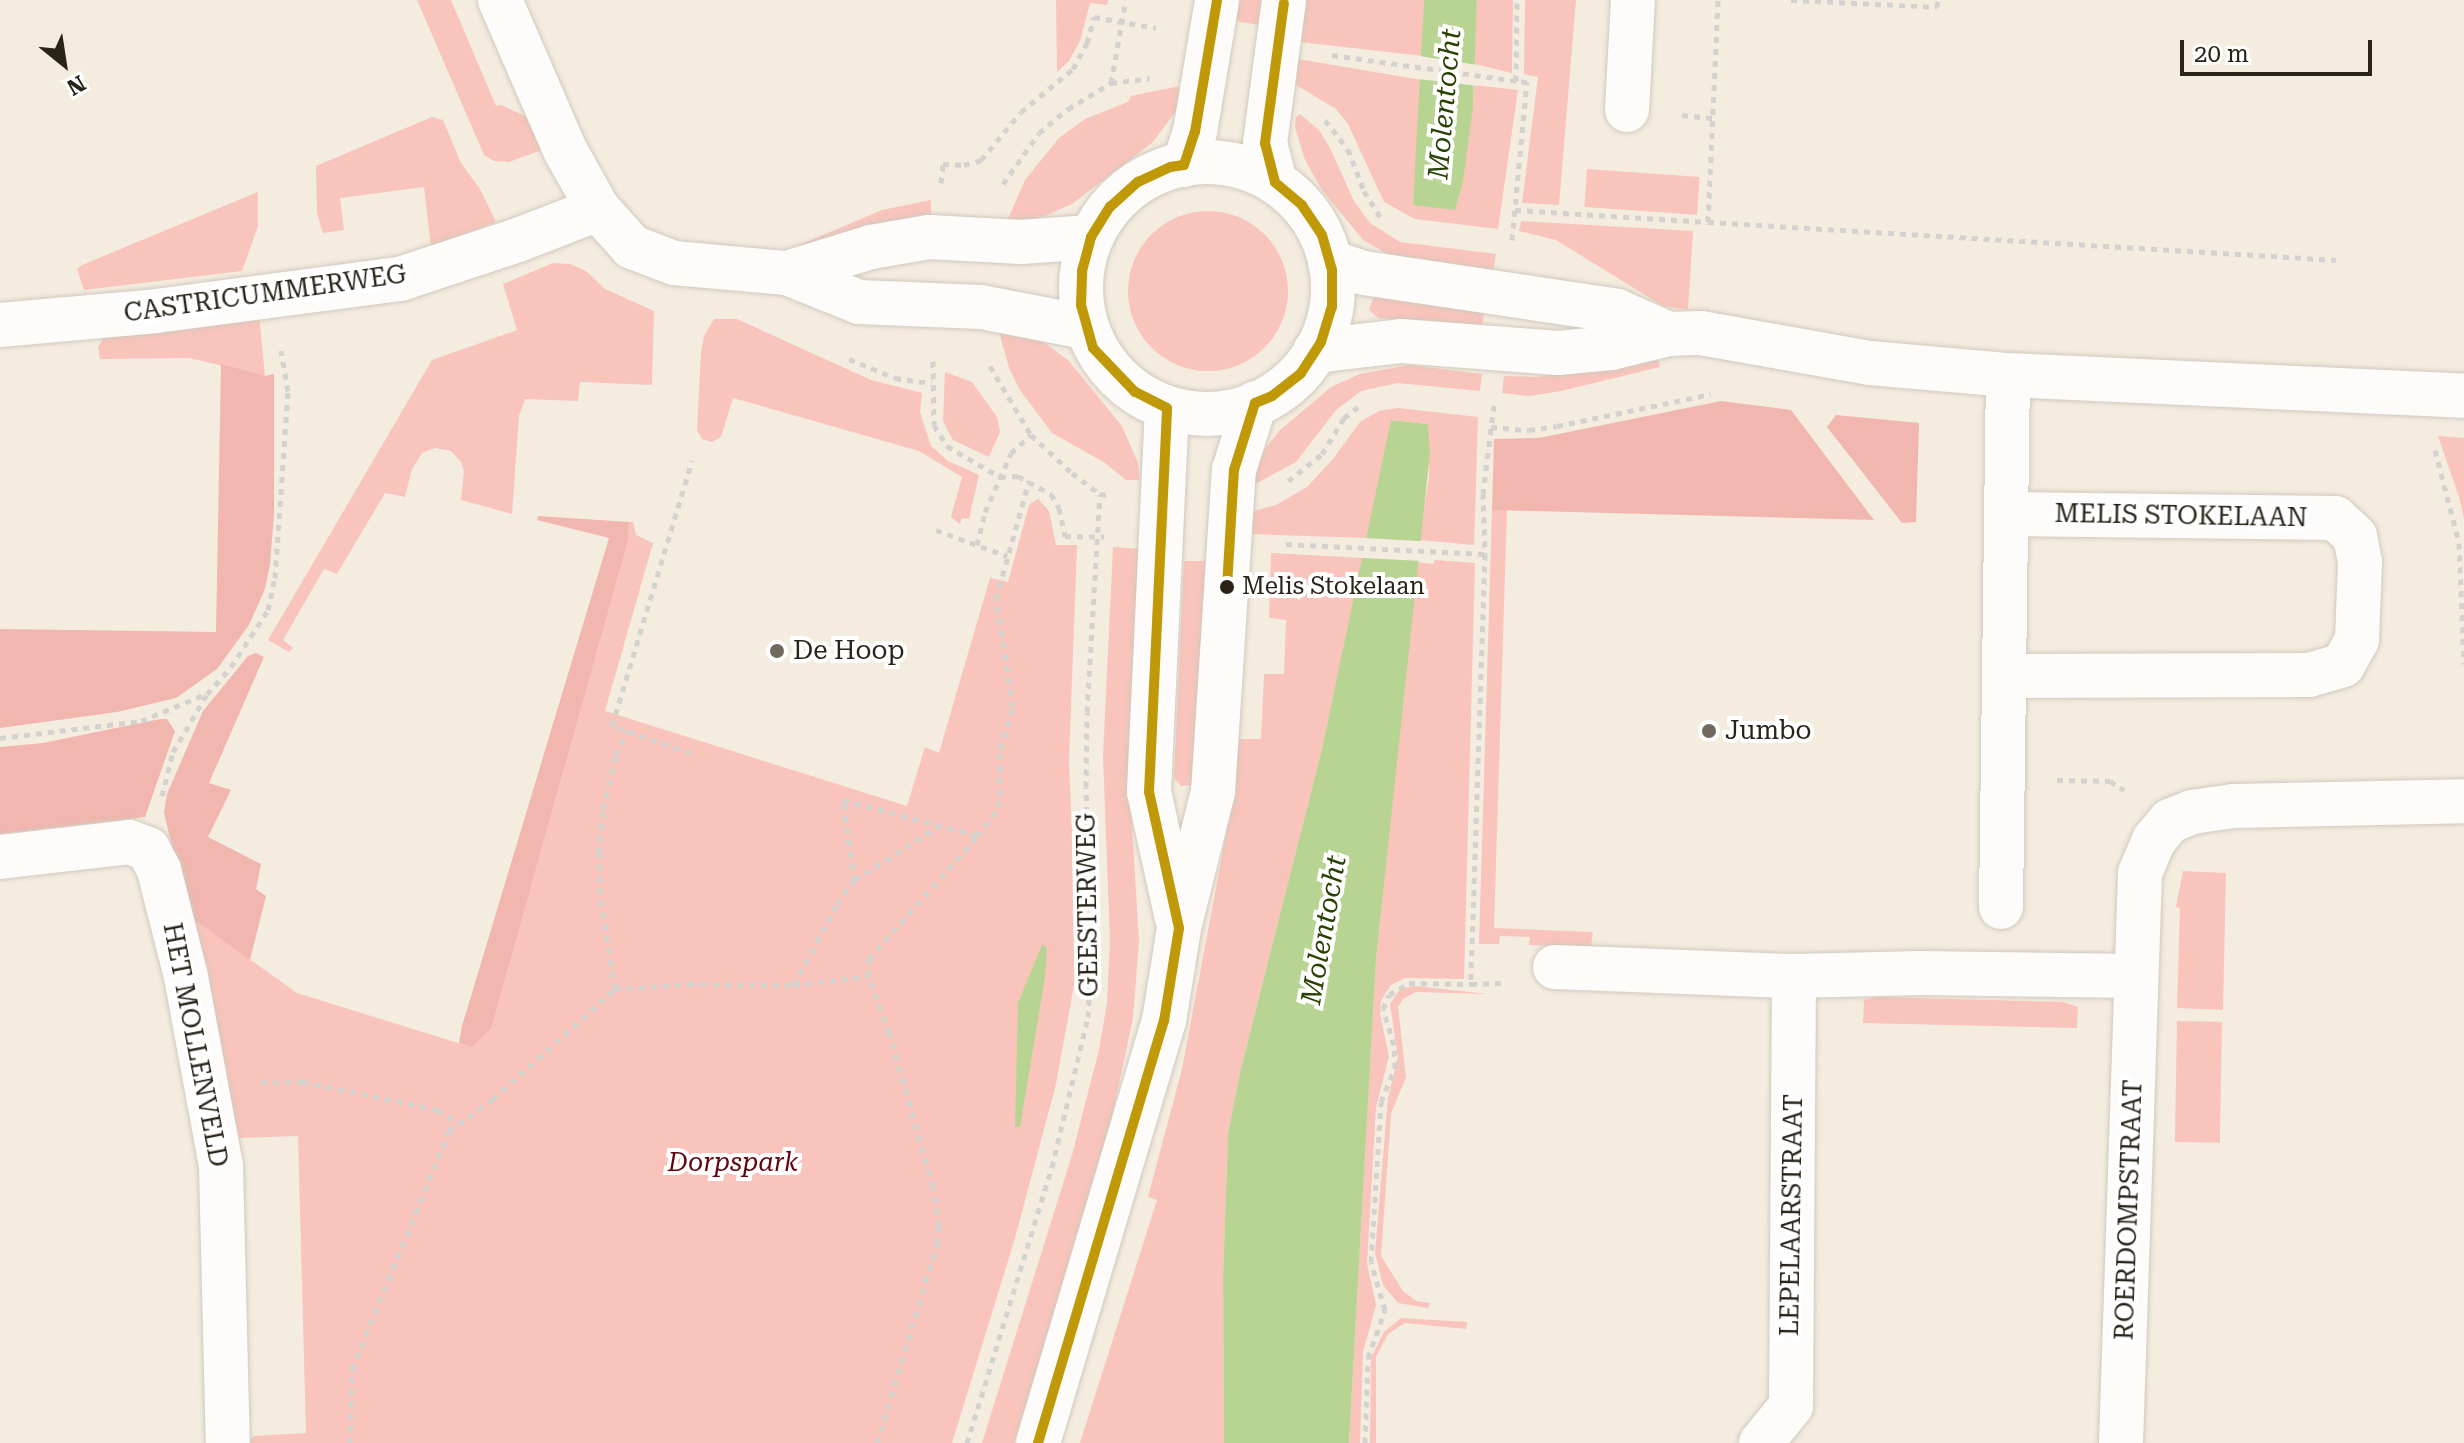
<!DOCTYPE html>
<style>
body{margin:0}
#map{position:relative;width:2464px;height:1443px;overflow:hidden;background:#f4ecdf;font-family:"Roboto Serif",serif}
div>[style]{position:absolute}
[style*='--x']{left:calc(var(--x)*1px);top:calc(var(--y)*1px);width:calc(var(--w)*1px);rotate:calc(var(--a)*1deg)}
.green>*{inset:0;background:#f8c4bb;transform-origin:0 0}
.round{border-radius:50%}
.forest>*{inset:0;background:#f1b6ae}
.water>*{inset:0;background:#b8d493}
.pier>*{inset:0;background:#f4ecdf;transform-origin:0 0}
.path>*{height:5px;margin-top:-2.5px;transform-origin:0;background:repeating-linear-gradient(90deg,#d4d2ce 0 6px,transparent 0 12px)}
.roads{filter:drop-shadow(0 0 2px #d1c9be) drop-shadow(0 0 2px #d1c9be)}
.minor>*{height:44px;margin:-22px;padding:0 22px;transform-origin:22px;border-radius:22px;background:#fdfcfa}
.major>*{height:44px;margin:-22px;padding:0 22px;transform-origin:22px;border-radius:22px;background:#fdfcfa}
.major>.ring{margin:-22px;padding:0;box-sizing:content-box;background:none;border:44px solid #fdfcfa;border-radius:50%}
.bus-1>*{height:10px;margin:-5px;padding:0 5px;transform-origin:5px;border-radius:5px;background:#bf9907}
.dots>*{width:22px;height:22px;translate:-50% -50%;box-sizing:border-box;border:4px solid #fff;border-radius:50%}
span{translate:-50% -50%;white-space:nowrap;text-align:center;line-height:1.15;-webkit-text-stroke:8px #fff;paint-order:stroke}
.bus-label{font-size:24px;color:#2a2318}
.left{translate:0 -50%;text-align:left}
.street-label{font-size:26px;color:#2a2318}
.poi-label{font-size:26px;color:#2a2318}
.park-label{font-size:26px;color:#61040e;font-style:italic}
.water-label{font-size:28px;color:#284201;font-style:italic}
.north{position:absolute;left:24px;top:24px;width:80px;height:80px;-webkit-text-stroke:6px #fff;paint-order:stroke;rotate:150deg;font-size:22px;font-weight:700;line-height:32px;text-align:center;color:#2a2318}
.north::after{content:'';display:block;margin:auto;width:28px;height:36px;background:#2a2318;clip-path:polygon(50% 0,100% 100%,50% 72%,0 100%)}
.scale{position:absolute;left:2180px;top:40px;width:192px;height:36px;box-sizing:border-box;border:4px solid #2a2318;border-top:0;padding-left:10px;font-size:24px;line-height:28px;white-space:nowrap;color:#2a2318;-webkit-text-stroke:6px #fff;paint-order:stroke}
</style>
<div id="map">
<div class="green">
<i style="clip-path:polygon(417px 0,451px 0,496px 106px,501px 105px,527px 117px,542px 150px,509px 162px,494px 161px,484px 155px)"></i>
<i style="clip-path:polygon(1056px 0,1108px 0,1107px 5px,1090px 3px,1080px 41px,1069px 61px,1057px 72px)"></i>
<i style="clip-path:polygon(1239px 0,1263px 0,1259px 25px,1236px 21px)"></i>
<i style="clip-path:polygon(1306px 0,1424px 0,1423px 56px,1300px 42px)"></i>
<i style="clip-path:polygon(1477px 0,1513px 0,1512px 73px,1474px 64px)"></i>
<i style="clip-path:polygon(1525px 0,1576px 0,1559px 205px,1522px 203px,1538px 77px,1524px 74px)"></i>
<i style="clip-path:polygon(1298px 59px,1422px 80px,1413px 204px,1473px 107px,1474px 85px,1518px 90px,1498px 229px,1415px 219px,1384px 202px,1348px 124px,1336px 109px,1296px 85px)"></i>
<i style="clip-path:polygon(1175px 87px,1182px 88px,1176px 111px,1153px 142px,1072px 204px,1031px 222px,1007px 221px,1025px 180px,1059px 138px,1085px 119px,1128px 102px,1131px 96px)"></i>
<i style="clip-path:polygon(1300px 114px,1319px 130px,1329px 146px,1354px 201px,1370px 223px,1400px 242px,1496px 254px,1493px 273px,1398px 260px,1363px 240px,1322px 190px,1305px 160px,1295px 127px,1296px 117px)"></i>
<i style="clip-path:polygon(432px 117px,443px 120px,461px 163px,480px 189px,496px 222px,431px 247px,424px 187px,340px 198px,344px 230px,323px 233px,317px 213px,316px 166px)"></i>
<i style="left:1587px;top:169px;width:113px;height:38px;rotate:4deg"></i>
<i style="clip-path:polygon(258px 192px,258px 226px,242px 271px,84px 290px,77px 269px,82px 265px)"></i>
<i style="clip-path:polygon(931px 200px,931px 223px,804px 249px,802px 244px,882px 210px)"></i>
<i class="round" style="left:1128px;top:211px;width:160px;height:160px"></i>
<i style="clip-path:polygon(1521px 221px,1693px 231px,1688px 310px,1663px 306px,1556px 240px,1519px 231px)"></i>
<i style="clip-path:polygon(553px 263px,570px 264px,586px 271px,605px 289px,654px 311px,652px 385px,580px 382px,578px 401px,525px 399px,519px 416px,512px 514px,461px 500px,464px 471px,461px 462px,451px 451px,435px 448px,422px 453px,412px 469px,405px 497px,385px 493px,337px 574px,324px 569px,283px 640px,293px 648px,289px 652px,268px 640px,432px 360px,517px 330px,503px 284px)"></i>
<i style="clip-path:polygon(1374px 296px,1485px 306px,1482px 328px,1378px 318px,1369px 310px)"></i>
<i style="clip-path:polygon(259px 314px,265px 376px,189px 358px,100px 359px,98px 347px,107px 333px)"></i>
<i style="clip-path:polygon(714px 319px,737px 319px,871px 380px,922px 393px,920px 412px,931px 446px,948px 461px,979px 475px,969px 519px,962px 518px,960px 524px,951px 517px,962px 477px,919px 451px,733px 398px,721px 437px,712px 442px,702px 439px,697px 430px,701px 352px,704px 336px)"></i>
<i style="clip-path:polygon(999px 332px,1042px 341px,1068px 360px,1122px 426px,1138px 463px,1140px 480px,1126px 480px,1105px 463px,1052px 433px,1020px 390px,1009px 368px)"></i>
<i style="clip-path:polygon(1652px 360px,1659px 361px,1660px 367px,1561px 391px,1529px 396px,1502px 393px,1504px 376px,1538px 377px)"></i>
<i style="clip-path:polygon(1409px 365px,1482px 374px,1480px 391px,1397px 383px,1361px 391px,1336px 410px,1296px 462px,1257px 483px,1253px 479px,1262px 453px,1279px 431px,1331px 387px,1360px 374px)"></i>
<i style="clip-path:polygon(945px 372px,972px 382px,997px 417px,1000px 432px,989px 457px,953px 440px,947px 429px,943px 420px)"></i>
<i style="clip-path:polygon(1398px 408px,1478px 417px,1474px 545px,1419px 540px,1429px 478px,1428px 424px,1392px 420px,1367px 538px,1249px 534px,1251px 512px,1276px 505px,1307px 487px,1333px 459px,1360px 422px,1379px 411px)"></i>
<i style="clip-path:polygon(2438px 436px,2464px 438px,2464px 518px,2459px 497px)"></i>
<i style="clip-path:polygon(1038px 499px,1049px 511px,1056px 545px,1077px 545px,1069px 761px,1077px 951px,1074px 985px,1056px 1084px,1015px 1238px,952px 1443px,249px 1443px,254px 1436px,306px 1433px,298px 1136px,239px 1138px,189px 916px,297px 993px,471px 1047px,628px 540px,629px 522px,633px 522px,636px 535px,653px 543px,605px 711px,907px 806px,925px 747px,939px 753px,990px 578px,1008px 582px,1029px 505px)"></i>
<i style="clip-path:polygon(1492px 510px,1507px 510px,1494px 928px,1593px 932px,1591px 947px,1529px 945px,1530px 937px,1500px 936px,1499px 944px,1479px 944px)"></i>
<i style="clip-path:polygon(1113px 547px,1141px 549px,1130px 794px,1139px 941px,1133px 1018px,1107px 1141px,1014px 1443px,982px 1443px,1072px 1155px,1099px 1050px,1107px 1003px,1110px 941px,1103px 756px)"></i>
<i style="clip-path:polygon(1271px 553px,1363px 558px,1322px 749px,1240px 1072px,1228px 1134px,1223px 1276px,1224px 1443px,1080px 1443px,1157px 1200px,1148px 1197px,1182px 1069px,1229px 819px,1238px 739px,1261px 739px,1264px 674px,1284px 674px,1286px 620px,1269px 618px)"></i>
<i style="clip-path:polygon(1435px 560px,1475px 563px,1464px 979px,1405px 978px,1391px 985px,1381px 1001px,1380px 1014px,1389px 1056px,1376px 1107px,1367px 1263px,1376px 1305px,1363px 1352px,1360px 1443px,1349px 1443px,1376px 960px,1417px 562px,1433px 564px)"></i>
<i style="clip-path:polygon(1184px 561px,1206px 561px,1193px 785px,1181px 786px,1174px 778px)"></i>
<i style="clip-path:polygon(2183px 871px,2226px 873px,2223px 1010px,2177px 1008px,2180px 908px,2176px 907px)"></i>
<i style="clip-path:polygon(1415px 986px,1488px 994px,1416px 992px,1403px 999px,1398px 1007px,1406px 1077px,1391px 1114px,1381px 1256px,1403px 1291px,1416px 1301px,1430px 1303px,1428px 1308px,1398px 1303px,1383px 1285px,1375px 1253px,1388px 1098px,1398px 1057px,1390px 1004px,1400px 989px)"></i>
<i style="clip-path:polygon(1876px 997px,2063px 1002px,2078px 1007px,2077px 1028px,1863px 1023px,1864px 1000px)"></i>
<i style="left:2177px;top:1021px;width:45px;height:121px;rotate:1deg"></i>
<i style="clip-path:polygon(1401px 1318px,1467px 1322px,1466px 1329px,1405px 1323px,1388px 1334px,1376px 1357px,1376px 1443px,1370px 1443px,1371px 1358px,1384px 1332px)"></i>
</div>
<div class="forest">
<i style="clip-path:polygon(221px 364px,265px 376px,274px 374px,274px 514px,270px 564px,265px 589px,249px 625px,217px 669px,176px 698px,117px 712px,0 728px,0 629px,216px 632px)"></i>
<i style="clip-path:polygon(1721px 401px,1791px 410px,1874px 520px,1492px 510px,1494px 439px,1539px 438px)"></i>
<i style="clip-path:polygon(1836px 415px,1919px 423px,1916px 522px,1902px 523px,1827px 427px)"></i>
<i style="clip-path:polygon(538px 516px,629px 522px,628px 540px,491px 1028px,471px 1047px,459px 1043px,462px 1026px,609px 538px,537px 520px)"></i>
<i style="clip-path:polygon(256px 653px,264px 657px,209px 783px,231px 790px,208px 837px,261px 864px,256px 889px,266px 896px,250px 960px,189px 916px,164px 813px,167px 794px,203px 711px,248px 656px)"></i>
<i style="clip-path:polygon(160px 719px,167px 719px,175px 731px,145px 817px,0 834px,0 747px,43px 743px)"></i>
</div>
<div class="water">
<i style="clip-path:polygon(1424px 0,1477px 0,1473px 107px,1463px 182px,1455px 210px,1413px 205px)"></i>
<i style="clip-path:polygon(1391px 420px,1428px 424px,1430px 453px,1376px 960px,1349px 1443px,1224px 1443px,1223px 1276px,1228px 1134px,1240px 1072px,1322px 749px)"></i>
<i style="clip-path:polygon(1042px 945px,1047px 947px,1045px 977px,1020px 1127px,1015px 1127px,1018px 1003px)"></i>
</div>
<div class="pier">
<i style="clip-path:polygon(1419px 56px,1478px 65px,1478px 86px,1418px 79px)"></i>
<i style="left:1363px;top:538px;width:60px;height:20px;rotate:3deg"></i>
</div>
<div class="path">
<i style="--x:1791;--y:0;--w:146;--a:2.7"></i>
<i style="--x:1937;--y:7;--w:7;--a:-82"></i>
<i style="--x:1332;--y:55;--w:186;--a:8"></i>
<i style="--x:1111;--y:83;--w:84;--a:-79.8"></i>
<i style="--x:1682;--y:115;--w:31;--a:6"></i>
<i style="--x:1325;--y:120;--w:37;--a:52"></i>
<i style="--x:1348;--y:149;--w:45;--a:69.1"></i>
<i style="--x:1364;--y:191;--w:32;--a:58"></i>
<i style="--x:941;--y:183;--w:19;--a:-84"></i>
<i style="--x:943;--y:164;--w:21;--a:3"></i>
<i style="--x:964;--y:165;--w:18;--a:-16"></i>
<i style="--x:981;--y:160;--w:62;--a:-50.2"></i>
<i style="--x:1021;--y:112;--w:67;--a:-39.6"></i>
<i style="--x:1073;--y:69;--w:30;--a:-62"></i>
<i style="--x:1087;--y:43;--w:27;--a:-75"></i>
<i style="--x:1094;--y:17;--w:63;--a:10.1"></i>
<i style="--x:1003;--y:184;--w:62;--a:-54.8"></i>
<i style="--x:1039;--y:133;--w:38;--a:-40"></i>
<i style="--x:1068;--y:109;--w:50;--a:-31.2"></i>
<i style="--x:1111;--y:83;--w:39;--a:-7"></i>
<i style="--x:1515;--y:210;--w:193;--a:3.6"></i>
<i style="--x:1708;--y:222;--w:222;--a:-87.4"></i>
<i style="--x:1708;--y:222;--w:629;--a:3.46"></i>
<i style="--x:1512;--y:240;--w:159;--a:-84.6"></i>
<i style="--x:1527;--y:82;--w:11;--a:-175"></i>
<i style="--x:1516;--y:81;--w:81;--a:-89.3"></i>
<i style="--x:849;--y:359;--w:50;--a:22.4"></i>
<i style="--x:895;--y:378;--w:37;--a:8"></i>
<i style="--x:933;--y:361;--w:64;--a:89.1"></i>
<i style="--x:934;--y:425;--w:25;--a:58"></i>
<i style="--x:947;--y:446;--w:61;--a:30.3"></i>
<i style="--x:1000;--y:477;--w:18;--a:-3"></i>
<i style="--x:1018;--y:476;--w:38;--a:29"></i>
<i style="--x:1051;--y:494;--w:16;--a:60"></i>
<i style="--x:1059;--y:508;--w:29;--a:78"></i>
<i style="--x:1065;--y:536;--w:39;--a:1"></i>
<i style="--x:990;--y:366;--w:80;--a:59.3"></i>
<i style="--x:1031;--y:435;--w:56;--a:42.8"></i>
<i style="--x:1072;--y:473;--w:35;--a:37"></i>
<i style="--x:1100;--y:494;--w:7;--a:8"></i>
<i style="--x:1494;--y:405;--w:89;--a:97.1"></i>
<i style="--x:1483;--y:493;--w:61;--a:88.1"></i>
<i style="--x:1485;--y:554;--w:430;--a:91.9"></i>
<i style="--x:1471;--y:984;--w:30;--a:-2"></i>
<i style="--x:1491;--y:427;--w:38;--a:5"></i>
<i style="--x:1529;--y:430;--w:28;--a:-8"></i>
<i style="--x:1557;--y:426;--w:157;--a:-11.7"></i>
<i style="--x:2435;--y:450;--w:96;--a:75.5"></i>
<i style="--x:2459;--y:543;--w:121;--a:87.6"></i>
<i style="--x:1288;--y:481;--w:43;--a:-38.5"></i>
<i style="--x:1322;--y:454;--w:42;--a:-58.6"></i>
<i style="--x:1344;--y:418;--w:24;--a:-38"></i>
<i style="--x:936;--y:530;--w:76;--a:20.1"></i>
<i style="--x:1286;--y:544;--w:199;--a:2.9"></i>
<i style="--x:977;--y:545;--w:34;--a:-76"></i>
<i style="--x:985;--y:512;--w:64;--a:-66.2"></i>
<i style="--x:1011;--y:453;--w:27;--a:-42"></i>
<i style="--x:0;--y:738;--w:142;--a:-6.9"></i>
<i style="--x:141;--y:721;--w:70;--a:-22.6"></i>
<i style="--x:691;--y:753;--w:83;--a:-161.1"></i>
<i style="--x:612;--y:726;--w:277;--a:-73.2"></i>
<i style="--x:2057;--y:780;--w:53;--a:1.1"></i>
<i style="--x:2110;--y:781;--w:17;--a:33"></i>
<i style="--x:162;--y:796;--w:45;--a:-76"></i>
<i style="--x:173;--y:752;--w:67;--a:-59.6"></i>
<i style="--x:207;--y:694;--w:36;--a:-48"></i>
<i style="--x:231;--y:667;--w:68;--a:-57"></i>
<i style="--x:268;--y:610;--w:33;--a:-78"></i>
<i style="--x:275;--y:578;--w:187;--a:-86"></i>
<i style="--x:288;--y:391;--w:41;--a:-99.9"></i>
<i style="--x:855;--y:880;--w:101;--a:-32.9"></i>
<i style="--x:794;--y:985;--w:92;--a:-62"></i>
<i style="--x:837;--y:904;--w:29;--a:-54"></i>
<i style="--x:854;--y:881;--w:82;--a:-97.7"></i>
<i style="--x:843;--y:800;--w:140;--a:14.9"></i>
<i style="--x:615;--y:989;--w:74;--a:-3.9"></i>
<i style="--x:689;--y:984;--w:105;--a:0.5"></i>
<i style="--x:794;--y:985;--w:75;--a:-6.9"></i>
<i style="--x:261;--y:1082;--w:42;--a:0"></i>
<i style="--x:303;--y:1082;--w:71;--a:11.3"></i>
<i style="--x:373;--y:1096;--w:66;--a:12.3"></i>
<i style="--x:437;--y:1110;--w:24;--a:30"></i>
<i style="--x:350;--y:1443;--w:74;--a:-88.5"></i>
<i style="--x:352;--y:1369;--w:257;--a:-67.8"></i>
<i style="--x:449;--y:1131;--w:54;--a:-36"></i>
<i style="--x:493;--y:1099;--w:164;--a:-42"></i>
<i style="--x:615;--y:989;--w:96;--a:-99"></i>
<i style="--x:600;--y:894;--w:41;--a:-91.4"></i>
<i style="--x:599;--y:853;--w:44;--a:-84.8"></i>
<i style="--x:603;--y:809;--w:56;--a:-76.5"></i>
<i style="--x:616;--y:755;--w:26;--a:-65"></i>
<i style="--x:877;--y:1443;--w:208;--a:-73.2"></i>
<i style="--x:937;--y:1244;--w:18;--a:-84"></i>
<i style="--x:939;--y:1226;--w:39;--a:-99"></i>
<i style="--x:933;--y:1187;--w:160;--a:-105.9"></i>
<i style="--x:889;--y:1033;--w:61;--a:-110.2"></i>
<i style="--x:868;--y:976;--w:17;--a:-87"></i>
<i style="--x:869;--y:959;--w:164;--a:-48.5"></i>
<i style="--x:978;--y:836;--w:36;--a:-54"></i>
<i style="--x:999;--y:807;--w:58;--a:-89"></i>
<i style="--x:1000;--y:749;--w:44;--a:-72.8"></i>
<i style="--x:1013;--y:707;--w:109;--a:-98.9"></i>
<i style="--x:996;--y:599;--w:123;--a:-74.4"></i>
<i style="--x:967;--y:1443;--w:289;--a:-72.9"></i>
<i style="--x:1052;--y:1167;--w:154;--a:-76.5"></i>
<i style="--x:1088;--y:1017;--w:85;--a:-86.6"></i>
<i style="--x:1093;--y:932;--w:145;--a:-92.8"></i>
<i style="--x:1086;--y:787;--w:75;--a:-89.2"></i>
<i style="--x:1087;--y:712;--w:218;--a:-86.6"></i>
<i style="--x:1365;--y:1443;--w:85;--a:-88"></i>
<i style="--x:1368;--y:1358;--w:51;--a:-70.5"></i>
<i style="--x:1385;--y:1310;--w:50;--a:-106.3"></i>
<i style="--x:1371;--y:1262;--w:160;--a:-86.4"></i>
<i style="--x:1381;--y:1102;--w:37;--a:-68"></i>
<i style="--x:1395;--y:1068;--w:23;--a:-92"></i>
<i style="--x:1394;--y:1045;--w:38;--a:-107"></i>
<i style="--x:1383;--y:1009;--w:15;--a:-67"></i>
<i style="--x:1389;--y:995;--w:23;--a:-31"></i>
<i style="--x:1409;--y:983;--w:62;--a:0.9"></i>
</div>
<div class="roads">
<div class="minor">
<i style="--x:500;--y:0;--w:163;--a:66.6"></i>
<i style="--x:565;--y:150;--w:68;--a:60.8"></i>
<i style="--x:1627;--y:110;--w:110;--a:-86.9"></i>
<i style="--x:1330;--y:262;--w:36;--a:18"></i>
<i style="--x:1364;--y:273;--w:256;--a:8.5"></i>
<i style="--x:1617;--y:311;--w:57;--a:23.9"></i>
<i style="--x:787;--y:273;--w:88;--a:-17.2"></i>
<i style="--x:871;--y:247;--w:59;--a:-9.8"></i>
<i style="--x:929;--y:237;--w:92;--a:3.1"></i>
<i style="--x:1021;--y:242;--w:70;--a:-4.1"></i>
<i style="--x:0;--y:325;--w:157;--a:-5.1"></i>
<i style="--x:156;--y:311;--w:246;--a:-7.5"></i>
<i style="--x:400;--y:279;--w:124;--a:-18.3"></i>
<i style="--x:518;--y:240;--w:86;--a:-21.2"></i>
<i style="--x:598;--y:209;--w:51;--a:48.2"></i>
<i style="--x:632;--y:247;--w:45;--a:20.9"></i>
<i style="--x:674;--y:263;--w:113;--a:5.1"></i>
<i style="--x:787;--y:273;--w:78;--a:21.9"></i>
<i style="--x:859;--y:302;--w:122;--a:2.3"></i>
<i style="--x:981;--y:307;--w:106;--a:10.9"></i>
<i style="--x:1315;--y:351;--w:87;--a:-6.6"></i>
<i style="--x:1401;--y:341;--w:157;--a:4.4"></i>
<i style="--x:1558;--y:353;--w:53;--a:-5.4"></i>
<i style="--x:1611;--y:348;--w:60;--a:-13.6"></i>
<i style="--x:1669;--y:334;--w:32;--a:-2"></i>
<i style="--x:1701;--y:333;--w:172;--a:10.1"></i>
<i style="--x:1870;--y:363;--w:139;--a:5"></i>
<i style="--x:2008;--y:375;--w:456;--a:2.6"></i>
<i style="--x:2004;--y:676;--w:305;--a:-0.2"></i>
<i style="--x:2309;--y:675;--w:35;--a:-16"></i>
<i style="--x:2343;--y:665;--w:29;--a:-61"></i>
<i style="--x:2357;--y:640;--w:78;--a:-87.8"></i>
<i style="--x:2360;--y:562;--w:26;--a:-101"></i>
<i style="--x:2355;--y:536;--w:27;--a:-138"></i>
<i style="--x:2335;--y:518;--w:329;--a:-179.3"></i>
<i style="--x:0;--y:857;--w:130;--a:-6.6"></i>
<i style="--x:129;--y:842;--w:20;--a:20"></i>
<i style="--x:148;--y:849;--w:24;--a:62"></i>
<i style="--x:159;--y:870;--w:110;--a:75.8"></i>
<i style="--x:186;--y:977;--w:192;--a:79.5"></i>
<i style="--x:221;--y:1166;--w:277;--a:88.6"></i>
<i style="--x:2001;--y:907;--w:532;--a:-89.25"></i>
<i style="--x:1555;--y:967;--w:239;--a:2.2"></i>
<i style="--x:1794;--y:976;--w:127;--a:-1.4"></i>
<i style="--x:1921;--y:973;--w:215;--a:0.8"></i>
<i style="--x:1761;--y:1443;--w:48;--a:-51"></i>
<i style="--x:1791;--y:1406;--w:430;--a:-89.6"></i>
<i style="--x:2121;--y:1443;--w:570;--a:-88.09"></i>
<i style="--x:2140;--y:873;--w:36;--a:-67"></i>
<i style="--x:2154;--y:840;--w:25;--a:-50"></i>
<i style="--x:2170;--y:821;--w:24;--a:-22"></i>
<i style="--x:2192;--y:812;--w:42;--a:-8.1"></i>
<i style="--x:2234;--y:806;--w:230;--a:-1.2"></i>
</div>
<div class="major">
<i class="ring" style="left:1081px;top:162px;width:208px;height:208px"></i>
<i style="--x:1184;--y:165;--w:35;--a:-72"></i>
<i style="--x:1195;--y:132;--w:134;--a:-80.5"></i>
<i style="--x:1275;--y:182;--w:40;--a:-104.4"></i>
<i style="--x:1265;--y:143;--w:144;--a:-82.4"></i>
<i style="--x:1167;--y:408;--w:384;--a:92.7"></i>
<i style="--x:1149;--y:792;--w:129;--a:77.5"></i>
<i style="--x:1038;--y:1443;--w:440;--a:-73.4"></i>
<i style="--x:1164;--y:1021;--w:94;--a:-80.8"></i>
<i style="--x:1179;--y:928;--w:140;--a:-76"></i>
<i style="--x:1213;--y:792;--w:323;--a:-86.3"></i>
<i style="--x:1234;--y:470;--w:70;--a:-72.6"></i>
</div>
</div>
<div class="bus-1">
<i style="--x:1227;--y:587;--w:117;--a:-86.6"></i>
<i style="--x:1234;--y:470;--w:70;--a:-72.6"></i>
<i style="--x:1255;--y:403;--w:18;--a:-22"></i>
<i style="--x:1272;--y:396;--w:37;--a:-38"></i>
<i style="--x:1301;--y:373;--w:37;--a:-57"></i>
<i style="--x:1321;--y:342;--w:37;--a:-73"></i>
<i style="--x:1332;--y:307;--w:37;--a:-90"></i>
<i style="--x:1332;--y:270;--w:36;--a:-106"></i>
<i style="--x:1322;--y:235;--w:36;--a:-124"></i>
<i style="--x:1302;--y:205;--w:35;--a:-140"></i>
<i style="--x:1275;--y:182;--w:40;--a:-104.4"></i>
<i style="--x:1265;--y:143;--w:141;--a:-82.3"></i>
<i style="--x:1038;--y:1443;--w:440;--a:-73.4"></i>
<i style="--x:1164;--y:1021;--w:94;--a:-80.8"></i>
<i style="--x:1179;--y:928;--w:139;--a:-102.4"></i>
<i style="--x:1149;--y:792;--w:384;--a:-87.3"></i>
<i style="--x:1167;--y:408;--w:36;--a:-153"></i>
<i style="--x:1135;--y:392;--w:61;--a:-133.7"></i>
<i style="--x:1093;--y:348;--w:45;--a:-105.6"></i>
<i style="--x:1081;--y:305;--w:34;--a:-88"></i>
<i style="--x:1082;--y:271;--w:35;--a:-75"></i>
<i style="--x:1091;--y:237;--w:36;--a:-58"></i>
<i style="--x:1110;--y:207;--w:38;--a:-42"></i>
<i style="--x:1138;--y:182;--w:35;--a:-25"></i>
<i style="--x:1170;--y:167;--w:14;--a:-8"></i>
<i style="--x:1184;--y:165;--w:35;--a:-72"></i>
<i style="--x:1195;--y:132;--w:134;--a:-80.5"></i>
</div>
<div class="dots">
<i style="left:1227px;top:587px;background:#2a2318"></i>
<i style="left:777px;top:651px;background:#71695e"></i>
<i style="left:1709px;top:731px;background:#71695e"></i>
</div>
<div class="bus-label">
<span class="left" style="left:1242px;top:587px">Melis Stokelaan</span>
</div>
<div class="street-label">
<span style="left:265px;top:294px;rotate:-8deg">CASTRICUMMERWEG</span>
<span style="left:2181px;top:516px;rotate:1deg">MELIS STOKELAAN</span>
<span style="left:1088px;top:905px;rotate:-91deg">GEESTERWEG</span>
<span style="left:195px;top:1045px;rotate:79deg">HET MOLLENVELD</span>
<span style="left:2129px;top:1210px;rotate:-88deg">ROERDOMPSTRAAT</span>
<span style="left:1792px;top:1215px;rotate:-89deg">LEPELAARSTRAAT</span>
</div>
<div class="poi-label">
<span class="left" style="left:793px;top:651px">De Hoop</span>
<span class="left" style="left:1725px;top:731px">Jumbo</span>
</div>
<div class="park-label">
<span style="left:733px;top:1163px">Dorpspark</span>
</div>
<div class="water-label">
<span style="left:1445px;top:104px;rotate:-85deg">Molentocht</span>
<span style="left:1324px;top:930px;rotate:-80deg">Molentocht</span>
</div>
<div class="north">N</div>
<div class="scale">20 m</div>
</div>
